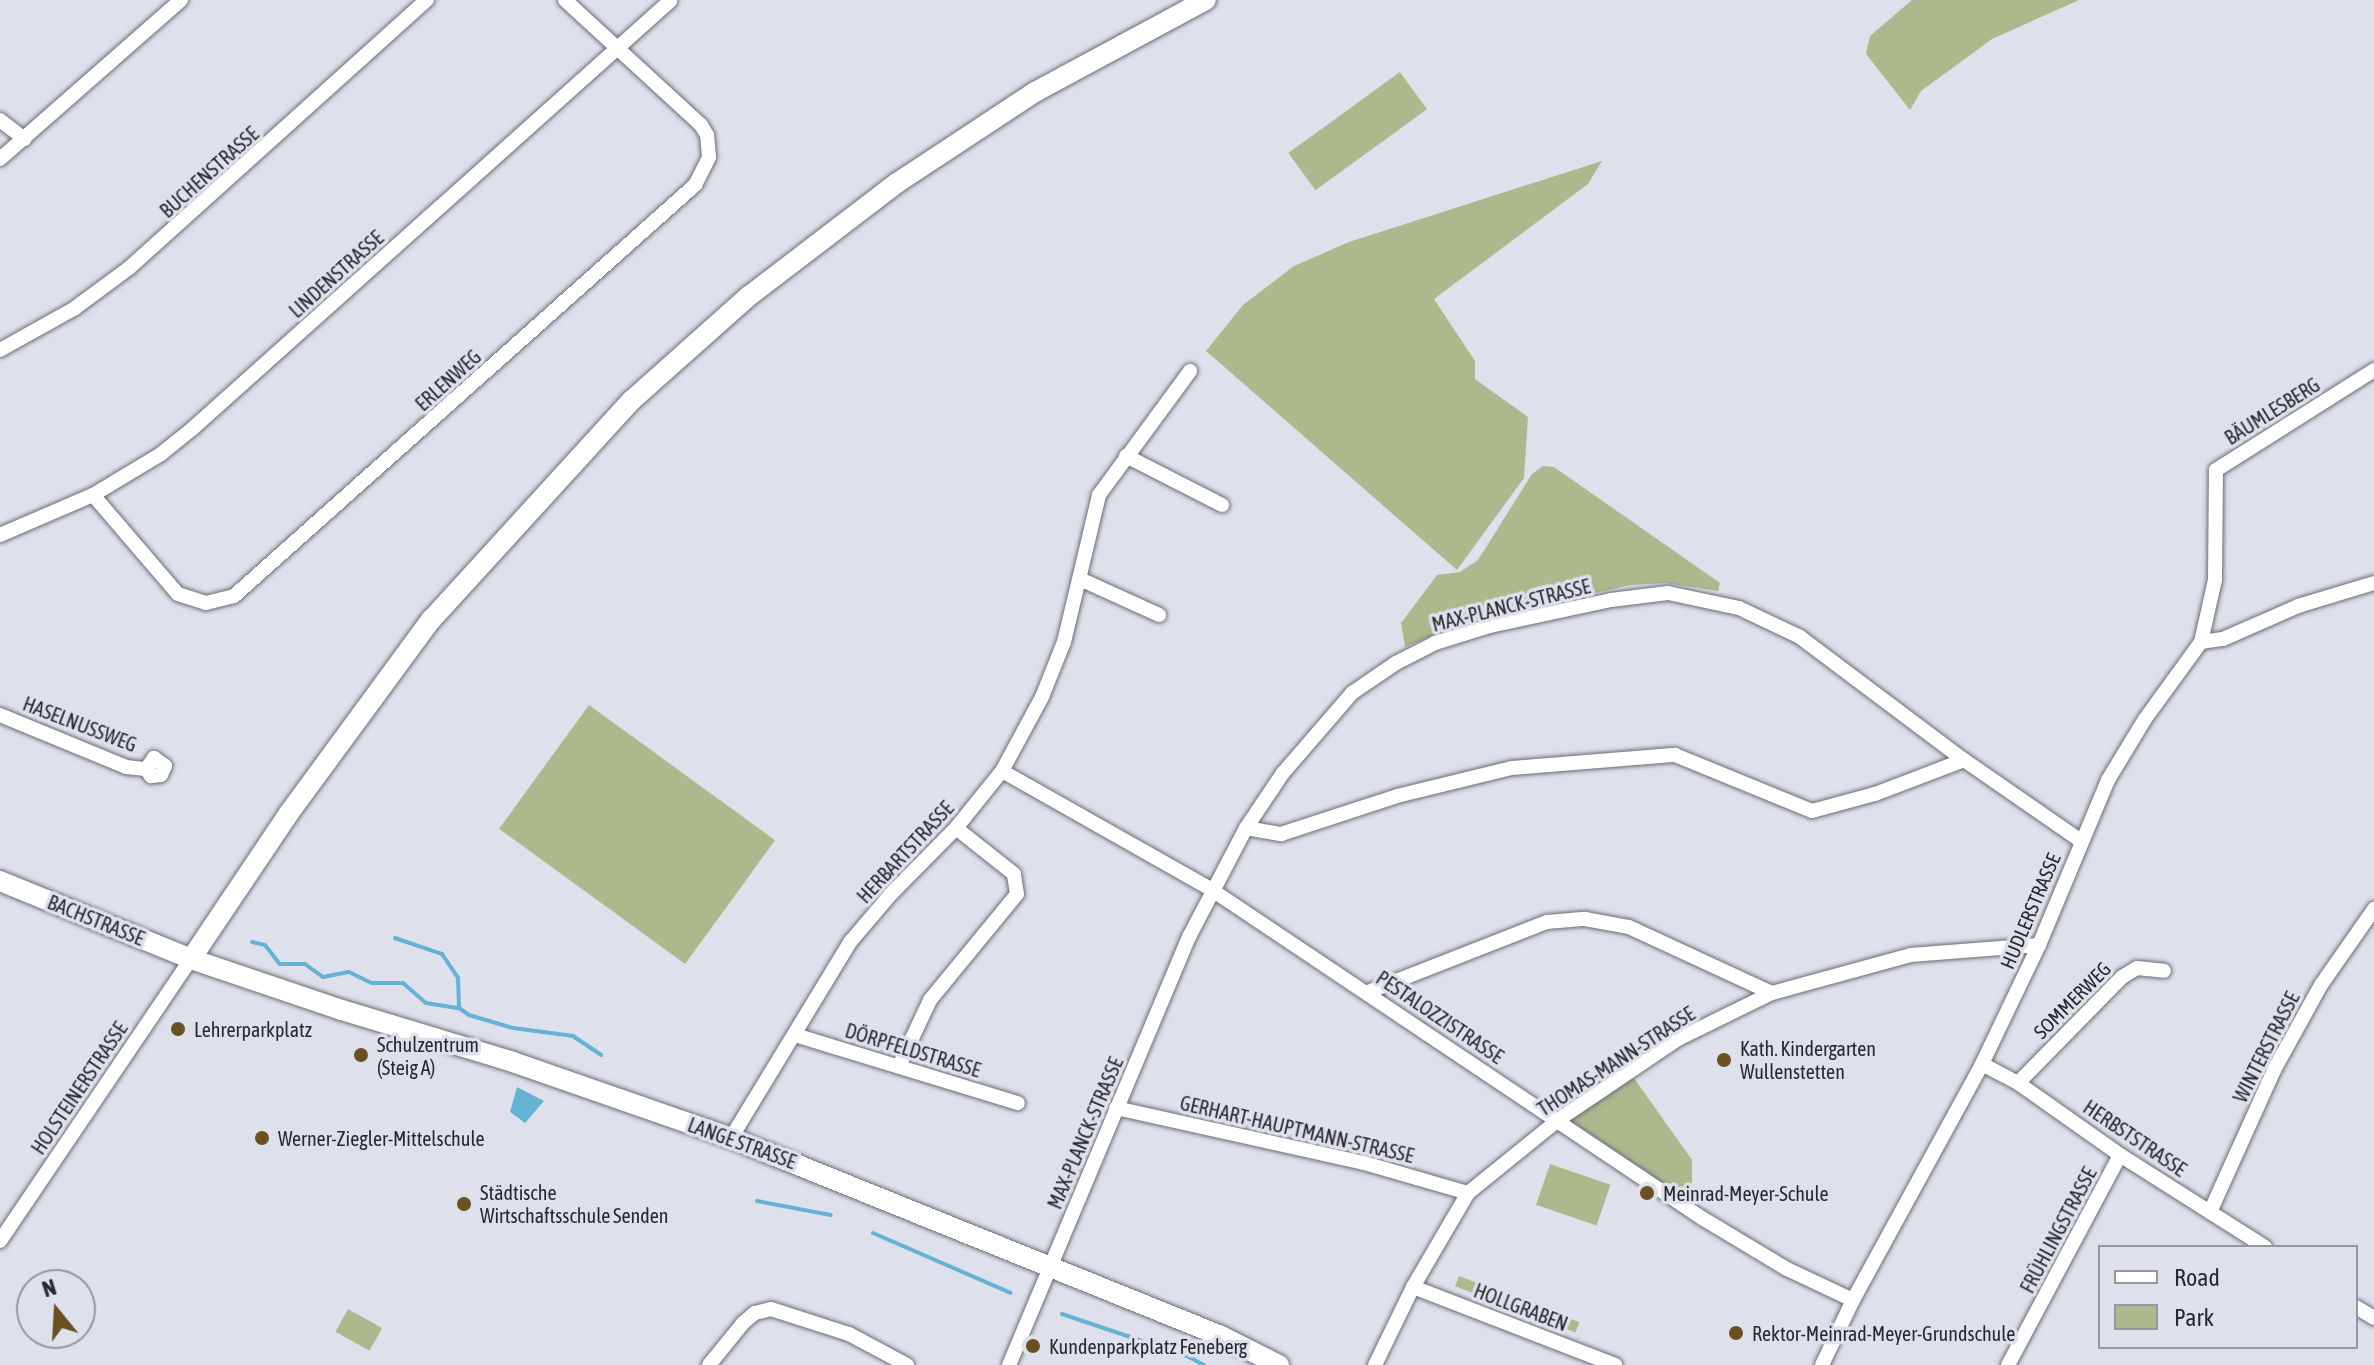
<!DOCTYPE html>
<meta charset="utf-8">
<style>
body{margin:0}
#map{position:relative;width:2374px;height:1365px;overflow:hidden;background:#dee0ec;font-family:"Asap Condensed",sans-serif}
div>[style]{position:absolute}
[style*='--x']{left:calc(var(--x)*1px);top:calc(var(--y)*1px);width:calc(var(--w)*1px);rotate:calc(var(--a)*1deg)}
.green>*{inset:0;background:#acb98d;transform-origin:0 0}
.water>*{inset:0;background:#66b2d4}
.stream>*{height:4px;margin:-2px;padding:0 2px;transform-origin:2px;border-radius:2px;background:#66b2d4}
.roads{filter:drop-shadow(0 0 2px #6a6c77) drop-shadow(0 0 2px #6a6c77)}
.street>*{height:14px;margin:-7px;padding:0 7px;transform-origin:7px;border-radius:7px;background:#fff}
.secondary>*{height:20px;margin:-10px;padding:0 10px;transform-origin:10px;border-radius:10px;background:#fff}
.dots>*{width:22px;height:22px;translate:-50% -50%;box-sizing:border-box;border:4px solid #dee0ec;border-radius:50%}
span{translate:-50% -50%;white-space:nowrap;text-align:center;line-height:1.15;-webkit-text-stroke:7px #dee0ec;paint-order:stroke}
.street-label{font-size:20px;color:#28282d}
.poi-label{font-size:20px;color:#28282d}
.left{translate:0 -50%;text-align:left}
.legend{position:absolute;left:2098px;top:1245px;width:260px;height:104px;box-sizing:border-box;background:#dee0ec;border:2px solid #9596a0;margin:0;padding:10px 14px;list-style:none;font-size:24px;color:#28282d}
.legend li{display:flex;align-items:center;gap:16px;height:40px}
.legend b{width:40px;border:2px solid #9596a0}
.north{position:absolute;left:16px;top:1269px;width:80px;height:80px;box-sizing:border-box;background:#dee0ec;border:2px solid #9596a0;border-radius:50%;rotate:342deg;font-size:22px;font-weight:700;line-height:32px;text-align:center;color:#28282d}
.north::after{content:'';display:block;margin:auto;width:28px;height:36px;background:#6b5122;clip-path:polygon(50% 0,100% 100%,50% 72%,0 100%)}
</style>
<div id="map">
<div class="green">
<i style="clip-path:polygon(1912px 0,2079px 0,1992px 39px,1921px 91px,1910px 110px,1866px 54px,1870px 36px)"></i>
<i style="left:1400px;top:72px;width:46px;height:138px;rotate:54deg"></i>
<i style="clip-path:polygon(1602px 161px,1588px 184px,1434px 299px,1475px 361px,1475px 379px,1528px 417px,1524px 478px,1457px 570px,1206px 351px,1243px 305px,1294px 266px,1349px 242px)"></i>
<i style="clip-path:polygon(1543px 466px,1554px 467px,1720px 583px,1718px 591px,1665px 583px,1631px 585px,1465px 622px,1405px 647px,1401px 623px,1437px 575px,1460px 572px,1478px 560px,1532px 474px)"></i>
<i style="left:589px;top:705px;width:230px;height:153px;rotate:36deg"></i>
<i style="clip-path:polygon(1631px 1074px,1692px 1160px,1692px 1183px,1673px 1196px,1562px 1120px)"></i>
<i style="left:1550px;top:1164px;width:64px;height:43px;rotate:19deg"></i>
<i style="left:1459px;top:1276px;width:129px;height:11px;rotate:21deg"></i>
<i style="left:348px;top:1309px;width:39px;height:26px;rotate:29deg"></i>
</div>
<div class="water">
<i style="clip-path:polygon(517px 1087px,544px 1101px,525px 1123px,510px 1112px)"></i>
</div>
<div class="stream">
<i style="--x:395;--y:938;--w:50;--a:18.8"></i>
<i style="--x:442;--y:954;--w:29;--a:56"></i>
<i style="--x:458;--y:978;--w:30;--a:88"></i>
<i style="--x:459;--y:1008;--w:12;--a:35"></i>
<i style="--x:469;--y:1015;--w:46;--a:16.5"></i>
<i style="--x:513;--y:1028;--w:61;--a:7.6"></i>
<i style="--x:573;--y:1036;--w:34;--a:34"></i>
<i style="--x:252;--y:942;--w:13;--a:13"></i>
<i style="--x:265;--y:945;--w:24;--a:52"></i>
<i style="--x:280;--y:964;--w:25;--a:0"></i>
<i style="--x:305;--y:964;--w:22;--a:36"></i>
<i style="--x:323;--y:977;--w:26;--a:-11"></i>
<i style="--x:349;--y:972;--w:25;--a:26"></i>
<i style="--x:372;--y:983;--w:31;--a:0"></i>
<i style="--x:403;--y:983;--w:30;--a:41"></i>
<i style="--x:426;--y:1003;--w:33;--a:9"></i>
<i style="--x:757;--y:1201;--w:75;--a:10.7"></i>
<i style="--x:873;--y:1233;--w:150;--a:23.5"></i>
<i style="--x:1062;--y:1314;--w:132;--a:18.6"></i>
<i style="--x:1187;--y:1356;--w:19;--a:28"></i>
</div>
<div class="roads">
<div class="street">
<i style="--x:0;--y:120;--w:31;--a:38"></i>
<i style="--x:0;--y:159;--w:241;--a:-41.3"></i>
<i style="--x:0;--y:350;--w:86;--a:-29.2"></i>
<i style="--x:75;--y:308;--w:67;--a:-36.5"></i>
<i style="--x:129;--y:268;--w:401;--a:-42"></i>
<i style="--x:1126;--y:456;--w:108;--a:27"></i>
<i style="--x:93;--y:495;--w:130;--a:49.4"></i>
<i style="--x:178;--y:594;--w:29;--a:18"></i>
<i style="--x:206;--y:603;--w:29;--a:-14"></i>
<i style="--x:234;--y:596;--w:618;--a:-41.72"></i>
<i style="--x:695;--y:185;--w:31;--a:-63"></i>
<i style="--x:709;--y:157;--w:22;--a:-95"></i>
<i style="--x:707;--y:135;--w:12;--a:-121"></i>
<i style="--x:701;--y:125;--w:185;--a:-137.4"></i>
<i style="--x:0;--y:535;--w:101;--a:-23.3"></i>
<i style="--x:93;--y:495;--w:79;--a:-31.1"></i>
<i style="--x:161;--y:454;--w:40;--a:-39"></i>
<i style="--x:192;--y:429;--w:642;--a:-41.84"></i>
<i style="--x:1080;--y:579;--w:87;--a:24.5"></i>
<i style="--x:2201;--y:642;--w:64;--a:-77.3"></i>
<i style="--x:2215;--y:580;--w:110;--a:-89.5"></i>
<i style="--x:2216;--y:470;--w:187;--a:-32.3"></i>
<i style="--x:0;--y:715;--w:136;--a:22.4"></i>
<i style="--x:126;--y:767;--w:20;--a:6"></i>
<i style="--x:146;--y:769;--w:9;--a:54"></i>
<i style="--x:151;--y:776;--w:10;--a:-6"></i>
<i style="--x:161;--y:775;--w:10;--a:-66"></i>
<i style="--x:165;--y:766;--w:14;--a:-144"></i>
<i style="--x:154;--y:758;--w:14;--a:126"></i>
<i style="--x:1002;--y:771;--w:241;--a:29.5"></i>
<i style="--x:1212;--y:890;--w:590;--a:33.8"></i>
<i style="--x:1702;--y:1218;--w:99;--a:31"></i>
<i style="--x:1787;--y:1269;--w:73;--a:25.2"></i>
<i style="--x:1246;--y:828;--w:36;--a:10"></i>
<i style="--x:1281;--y:834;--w:122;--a:-18.1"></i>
<i style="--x:1397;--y:796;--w:118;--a:-13.7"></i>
<i style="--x:1512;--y:768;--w:164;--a:-4.6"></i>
<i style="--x:1675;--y:755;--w:148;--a:22.2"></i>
<i style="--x:1812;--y:811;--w:65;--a:-15.1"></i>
<i style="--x:1875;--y:794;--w:95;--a:-20.9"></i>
<i style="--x:1368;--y:992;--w:192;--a:-21.4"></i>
<i style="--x:1547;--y:922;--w:38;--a:-5"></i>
<i style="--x:1585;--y:919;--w:45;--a:10.3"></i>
<i style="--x:1629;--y:927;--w:157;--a:24.8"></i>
<i style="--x:795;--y:1035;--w:233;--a:17"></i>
<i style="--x:1982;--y:1064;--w:41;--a:27.8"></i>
<i style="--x:2018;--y:1083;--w:125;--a:35.2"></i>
<i style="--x:2120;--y:1155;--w:172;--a:32.4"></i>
<i style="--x:899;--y:1066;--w:73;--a:-64.8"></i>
<i style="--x:930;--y:1000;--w:137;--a:-50.6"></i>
<i style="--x:1017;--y:894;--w:20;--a:-99"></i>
<i style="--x:1014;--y:874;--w:74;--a:-141.6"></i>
<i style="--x:2018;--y:1083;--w:148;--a:-45.5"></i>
<i style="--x:2122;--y:977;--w:17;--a:-31"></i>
<i style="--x:2137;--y:968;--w:27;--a:6"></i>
<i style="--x:1116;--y:1108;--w:254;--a:12.5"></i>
<i style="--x:1364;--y:1163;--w:108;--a:16.1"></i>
<i style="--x:731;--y:1138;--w:231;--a:-58.7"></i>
<i style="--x:851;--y:941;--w:62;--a:-49.6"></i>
<i style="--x:891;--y:894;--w:93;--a:-45.4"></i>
<i style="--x:956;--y:828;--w:73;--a:-51.1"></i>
<i style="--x:1002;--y:771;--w:84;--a:-61.6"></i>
<i style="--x:1042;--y:697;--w:59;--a:-68.2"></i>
<i style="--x:1064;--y:642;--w:151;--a:-76.6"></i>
<i style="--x:1099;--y:495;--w:154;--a:-53.7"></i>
<i style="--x:2210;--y:1212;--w:156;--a:-65.7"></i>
<i style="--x:2274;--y:1070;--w:97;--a:-61.1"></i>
<i style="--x:2321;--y:985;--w:93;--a:-55.1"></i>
<i style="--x:0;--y:1241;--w:341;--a:-55.9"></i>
<i style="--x:1413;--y:1287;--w:217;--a:21.1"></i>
<i style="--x:2356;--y:1307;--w:21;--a:31"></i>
<i style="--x:709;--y:1365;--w:54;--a:-51"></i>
<i style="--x:743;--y:1323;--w:16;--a:-40"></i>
<i style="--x:755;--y:1313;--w:16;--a:-14"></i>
<i style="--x:771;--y:1309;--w:82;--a:17.8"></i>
<i style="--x:849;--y:1334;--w:66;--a:28.1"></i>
<i style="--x:1009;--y:1365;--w:464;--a:-67.2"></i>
<i style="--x:1189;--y:937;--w:123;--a:-62.4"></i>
<i style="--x:1246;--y:828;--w:66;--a:-56.1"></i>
<i style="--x:1283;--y:773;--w:106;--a:-49.2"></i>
<i style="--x:1352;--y:693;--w:53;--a:-34.3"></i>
<i style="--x:1396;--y:663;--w:44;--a:-27.1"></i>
<i style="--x:1435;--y:643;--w:58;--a:-17.2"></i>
<i style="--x:1490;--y:626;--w:124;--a:-12.1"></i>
<i style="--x:1611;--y:600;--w:57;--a:-7"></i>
<i style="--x:1668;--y:593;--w:73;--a:11.9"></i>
<i style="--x:1739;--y:608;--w:68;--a:25.4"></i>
<i style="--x:1800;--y:637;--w:205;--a:36.9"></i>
<i style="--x:1964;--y:760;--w:142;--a:34.7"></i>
<i style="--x:1375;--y:1365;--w:87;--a:-64"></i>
<i style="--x:1413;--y:1287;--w:109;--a:-59.7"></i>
<i style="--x:1468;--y:1193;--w:116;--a:-39"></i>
<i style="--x:1558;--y:1120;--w:145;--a:-34"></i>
<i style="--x:1678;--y:1039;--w:105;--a:-26.1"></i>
<i style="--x:1772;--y:993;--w:144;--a:-15.3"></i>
<i style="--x:1911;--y:955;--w:128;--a:-4.5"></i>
<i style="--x:1822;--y:1365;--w:72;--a:-64.5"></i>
<i style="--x:1853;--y:1300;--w:269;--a:-61.3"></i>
<i style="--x:1982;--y:1064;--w:132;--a:-64.4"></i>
<i style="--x:2039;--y:945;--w:179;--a:-67.3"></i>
<i style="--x:2108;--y:780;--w:71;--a:-58.8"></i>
<i style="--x:2145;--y:719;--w:95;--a:-54"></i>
<i style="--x:2201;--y:642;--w:22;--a:-8"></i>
<i style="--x:2223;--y:639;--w:82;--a:-23.7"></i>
<i style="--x:2298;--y:606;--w:79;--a:-16.8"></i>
<i style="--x:2008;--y:1365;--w:238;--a:-61.9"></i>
</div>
<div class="secondary">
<i style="--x:0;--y:881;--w:206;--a:22.2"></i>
<i style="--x:191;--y:959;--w:159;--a:18.7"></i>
<i style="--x:342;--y:1010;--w:179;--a:16.9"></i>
<i style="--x:513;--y:1062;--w:231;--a:19.2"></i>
<i style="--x:731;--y:1138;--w:528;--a:22"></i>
<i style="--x:1221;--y:1336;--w:65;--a:26.6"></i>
<i style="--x:191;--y:959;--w:176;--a:-56.1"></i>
<i style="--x:289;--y:813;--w:240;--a:-53.7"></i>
<i style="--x:431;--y:620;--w:297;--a:-47.6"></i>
<i style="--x:631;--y:401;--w:158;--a:-41.7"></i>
<i style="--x:749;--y:296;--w:186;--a:-37.4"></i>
<i style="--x:897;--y:183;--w:165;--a:-33.4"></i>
<i style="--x:1035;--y:92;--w:194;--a:-28.3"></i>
</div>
</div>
<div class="dots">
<i style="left:178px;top:1029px;background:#6b5122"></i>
<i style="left:361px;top:1055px;background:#6b5122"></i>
<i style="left:1724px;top:1060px;background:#6b5122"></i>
<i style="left:262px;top:1138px;background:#6b5122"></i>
<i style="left:1647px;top:1193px;background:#6b5122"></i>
<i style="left:464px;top:1204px;background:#6b5122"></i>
<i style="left:1736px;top:1333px;background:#6b5122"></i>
<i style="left:1033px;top:1346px;background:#6b5122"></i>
</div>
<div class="street-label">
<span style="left:209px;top:172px;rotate:-42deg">BUCHENSTRASSE</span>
<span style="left:336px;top:274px;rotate:-42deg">LINDENSTRASSE</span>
<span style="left:448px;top:380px;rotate:-42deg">ERLENWEG</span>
<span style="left:2272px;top:411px;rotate:-32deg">BÄUMLESBERG</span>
<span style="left:1511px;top:605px;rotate:-14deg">MAX-PLANCK-STRASSE</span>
<span style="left:80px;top:724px;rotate:21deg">HASELNUSSWEG</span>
<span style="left:905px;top:852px;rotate:-47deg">HERBARTSTRASSE</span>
<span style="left:2030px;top:911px;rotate:-67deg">HUDLERSTRASSE</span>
<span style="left:96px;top:920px;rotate:22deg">BACHSTRASSE</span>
<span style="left:2072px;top:1000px;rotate:-45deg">SOMMERWEG</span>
<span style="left:1440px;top:1017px;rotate:34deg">PESTALOZZISTRASSE</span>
<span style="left:2266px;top:1047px;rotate:-63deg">WINTERSTRASSE</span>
<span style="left:913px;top:1050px;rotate:17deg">DÖRPFELDSTRASSE</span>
<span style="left:1616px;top:1061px;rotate:-33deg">THOMAS-MANN-STRASSE</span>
<span style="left:79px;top:1088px;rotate:-56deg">HOLSTEINERSTRASSE</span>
<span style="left:1297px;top:1129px;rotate:13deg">GERHART-HAUPTMANN-STRASSE</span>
<span style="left:1085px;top:1133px;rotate:-67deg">MAX-PLANCK-STRASSE</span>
<span style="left:2135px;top:1138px;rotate:34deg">HERBSTSTRASSE</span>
<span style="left:742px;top:1143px;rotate:20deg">LANGE STRASSE</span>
<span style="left:2058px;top:1230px;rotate:-62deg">FRÜHLINGSTRASSE</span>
<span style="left:1521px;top:1307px;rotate:21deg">HOLLGRABEN</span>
</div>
<div class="poi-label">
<span class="left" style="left:194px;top:1029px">Lehrerparkplatz</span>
<span class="left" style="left:377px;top:1056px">Schulzentrum<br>(Steig A)</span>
<span class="left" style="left:1740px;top:1060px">Kath. Kindergarten<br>Wullenstetten</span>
<span class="left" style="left:278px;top:1138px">Werner-Ziegler-Mittelschule</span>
<span class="left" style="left:480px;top:1204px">Städtische<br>Wirtschaftsschule Senden</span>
<span class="left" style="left:1663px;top:1193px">Meinrad-Meyer-Schule</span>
<span class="left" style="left:1752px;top:1333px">Rektor-Meinrad-Meyer-Grundschule</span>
<span class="left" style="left:1049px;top:1346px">Kundenparkplatz Feneberg</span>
</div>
<ul class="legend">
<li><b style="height:10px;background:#fff"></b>Road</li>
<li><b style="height:22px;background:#acb98d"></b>Park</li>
</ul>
<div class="north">N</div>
</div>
